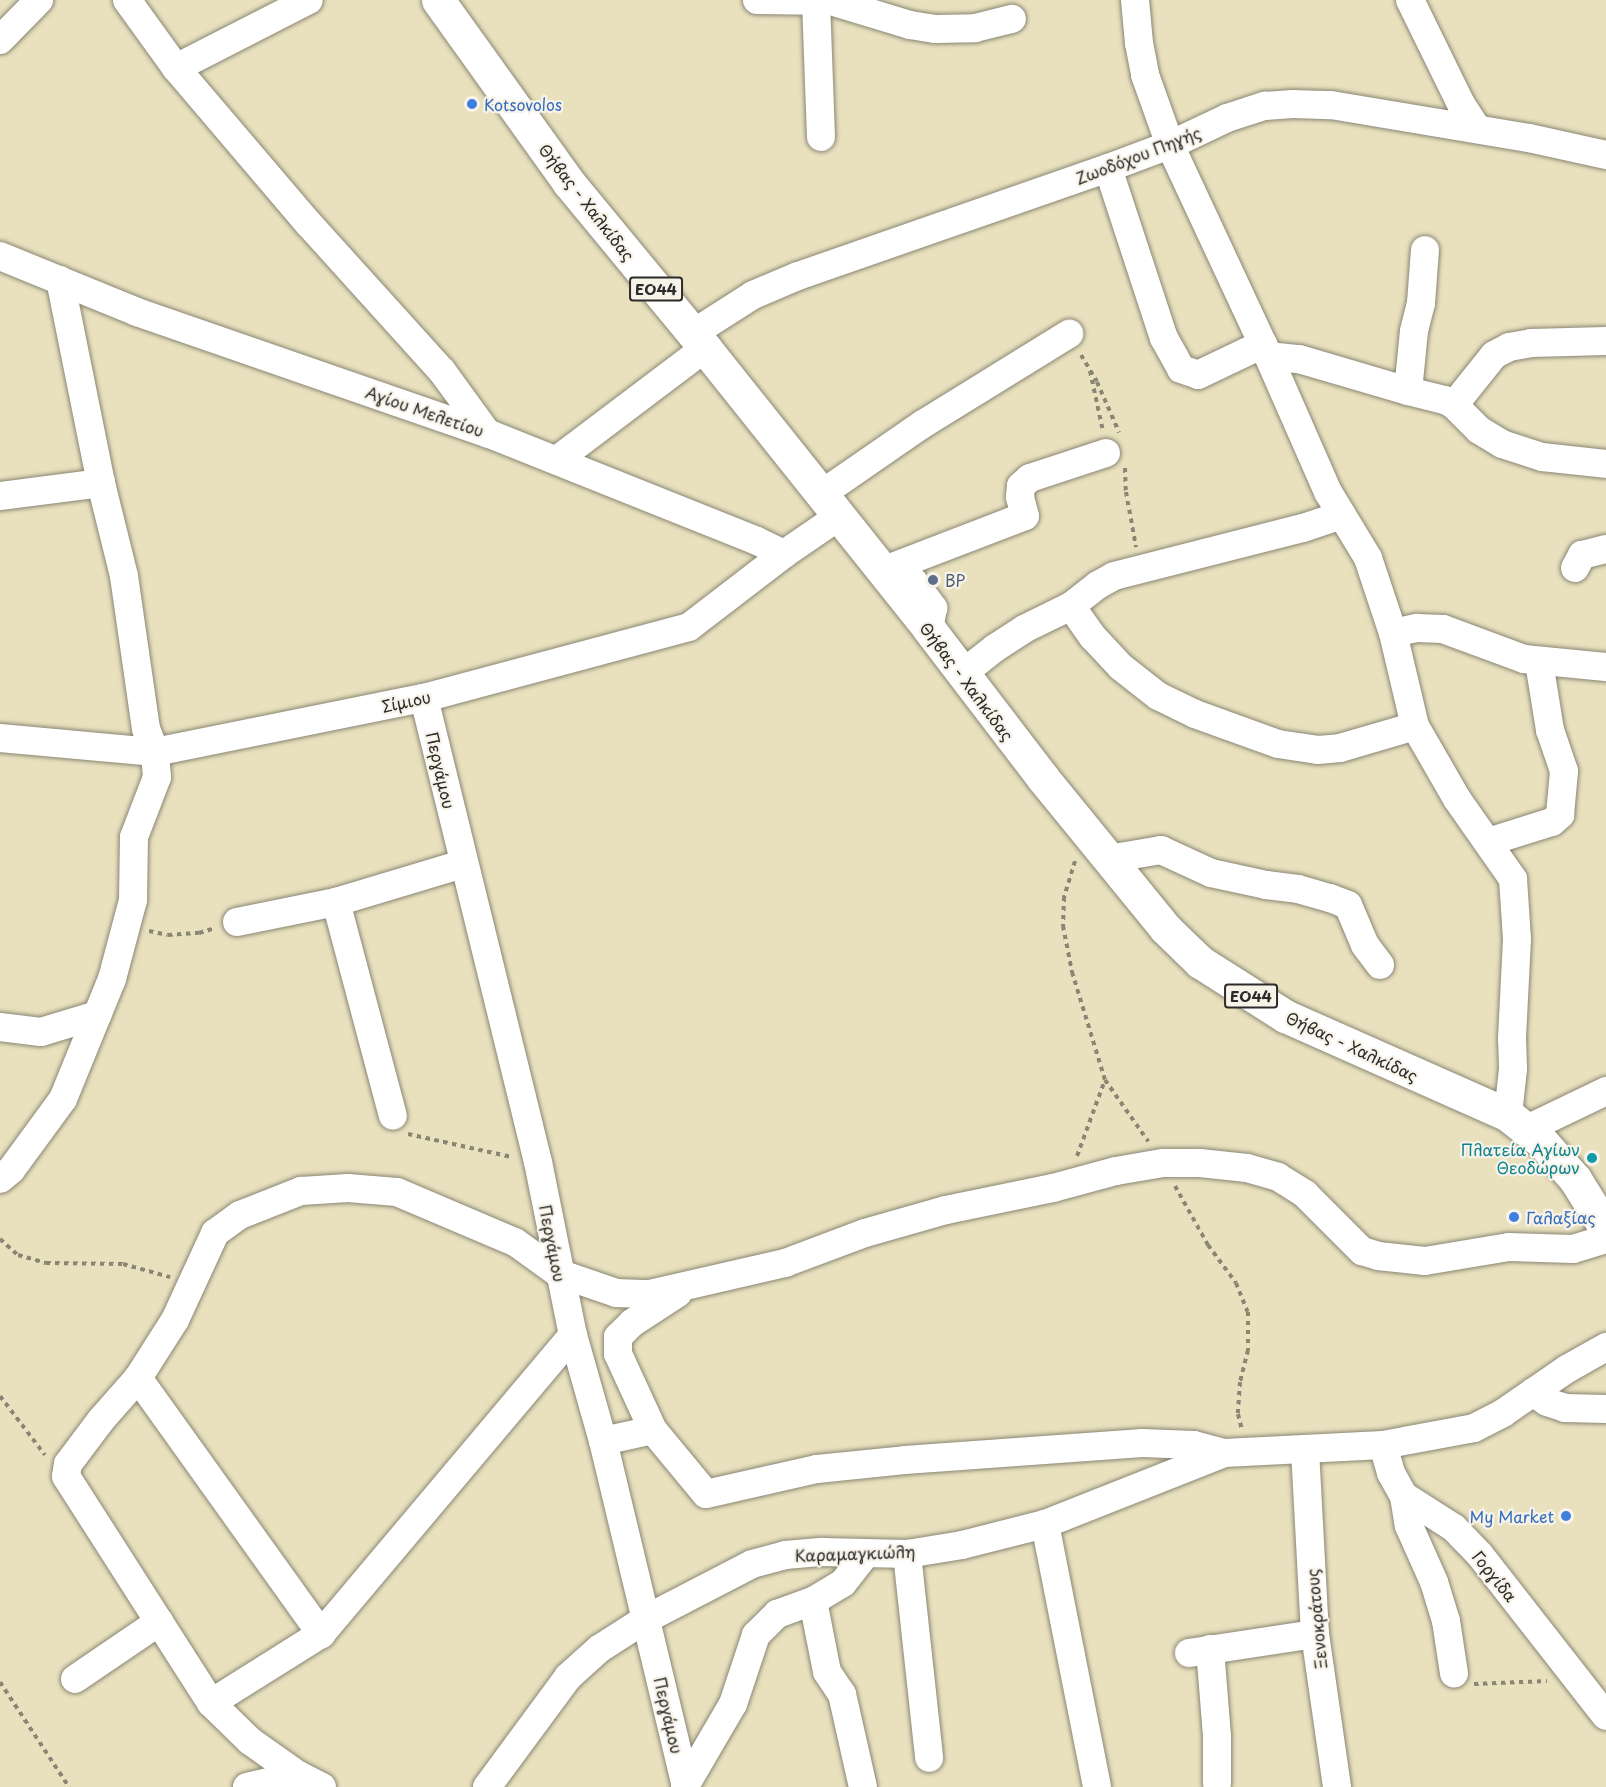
<!DOCTYPE html>
<meta charset="utf-8">
<style>
body{margin:0}
#map{position:relative;width:1606px;height:1787px;overflow:hidden;background:#e9e1be;font-family:"Playpen Sans",sans-serif}
div>[style]{position:absolute}
[style*='--x']{left:calc(var(--x)*1px);top:calc(var(--y)*1px);width:calc(var(--w)*1px);rotate:calc(var(--a)*1deg)}
.path>*{height:4px;margin-top:-2px;transform-origin:0;background:repeating-linear-gradient(90deg,#8a8674 0 4.5px,transparent 0 9px)}
.roads{filter:drop-shadow(0 0 2px #8a8674) drop-shadow(0 0 2px #8a8674)}
.minor>*{height:28px;margin:-14px;padding:0 14px;transform-origin:14px;border-radius:14px;background:#fff}
.major>*{height:33px;margin:-16.5px;padding:0 16.5px;transform-origin:16.5px;border-radius:16.5px;background:#fff}
.dots>*{width:16px;height:16px;translate:-50% -50%;box-sizing:border-box;border:3px solid #f7f3e8;border-radius:50%}
span{translate:-50% -50%;white-space:nowrap;text-align:center;line-height:1.15;-webkit-text-stroke:4.5px #f7f3e8;paint-order:stroke}
.shield-label span{padding:2px 4px;background:#f7f3e8;border:2px solid;border-radius:4px;-webkit-text-stroke-width:0}
.shield-label{font-size:15px;color:#2b2b2b;font-weight:700}
.shop-label{font-size:16px;color:#366cbe}
.left{translate:0 -50%;text-align:left}
.right{translate:-100% -50%;text-align:right}
.street-label{font-size:16px;color:#2b2b2b}
.service-label{font-size:16px;color:#4e5e75}
.culture-label{font-size:16px;color:#0d838f}
</style>
<div id="map">
<div class="path">
<i style="--x:1081;--y:355;--w:31;--a:59"></i>
<i style="--x:1097;--y:382;--w:55;--a:66.3"></i>
<i style="--x:1090;--y:371;--w:61;--a:77.8"></i>
<i style="--x:1125;--y:468;--w:24;--a:88"></i>
<i style="--x:1126;--y:492;--w:56;--a:79.7"></i>
<i style="--x:1075;--y:861;--w:38;--a:107"></i>
<i style="--x:1064;--y:897;--w:29;--a:92"></i>
<i style="--x:1063;--y:926;--w:47;--a:78.9"></i>
<i style="--x:1072;--y:972;--w:113;--a:73"></i>
<i style="--x:1105;--y:1080;--w:75;--a:54.8"></i>
<i style="--x:149;--y:931;--w:19;--a:12"></i>
<i style="--x:168;--y:935;--w:31;--a:-4"></i>
<i style="--x:199;--y:933;--w:17;--a:-17"></i>
<i style="--x:408;--y:1134;--w:107;--a:12.5"></i>
<i style="--x:1077;--y:1156;--w:81;--a:-69.8"></i>
<i style="--x:1175;--y:1186;--w:68;--a:60.8"></i>
<i style="--x:1208;--y:1245;--w:47;--a:53.6"></i>
<i style="--x:1236;--y:1283;--w:31;--a:68"></i>
<i style="--x:1248;--y:1312;--w:38;--a:90"></i>
<i style="--x:1248;--y:1350;--w:33;--a:104"></i>
<i style="--x:1240;--y:1382;--w:32;--a:94"></i>
<i style="--x:1238;--y:1414;--w:16;--a:76"></i>
<i style="--x:0;--y:1239;--w:24;--a:42"></i>
<i style="--x:18;--y:1255;--w:29;--a:16"></i>
<i style="--x:46;--y:1263;--w:77;--a:0.7"></i>
<i style="--x:123;--y:1264;--w:49;--a:15.5"></i>
<i style="--x:0;--y:1396;--w:74;--a:52.7"></i>
<i style="--x:0;--y:1682;--w:126;--a:56.7"></i>
<i style="--x:1474;--y:1684;--w:73;--a:-2.4"></i>
</div>
<div class="roads">
<div class="minor">
<i style="--x:127;--y:0;--w:84;--a:54.2"></i>
<i style="--x:176;--y:68;--w:205;--a:49.6"></i>
<i style="--x:309;--y:224;--w:198;--a:47.9"></i>
<i style="--x:442;--y:371;--w:77;--a:54"></i>
<i style="--x:757;--y:0;--w:74;--a:0.8"></i>
<i style="--x:831;--y:1;--w:83;--a:16.9"></i>
<i style="--x:910;--y:25;--w:26;--a:9"></i>
<i style="--x:936;--y:29;--w:39;--a:-1"></i>
<i style="--x:975;--y:28;--w:38;--a:-14"></i>
<i style="--x:1135;--y:0;--w:43;--a:84.7"></i>
<i style="--x:1139;--y:43;--w:33;--a:79"></i>
<i style="--x:1145;--y:75;--w:74;--a:70.3"></i>
<i style="--x:1170;--y:145;--w:220;--a:65"></i>
<i style="--x:1263;--y:344;--w:162;--a:66.3"></i>
<i style="--x:1328;--y:492;--w:77;--a:58.8"></i>
<i style="--x:1368;--y:558;--w:79;--a:71.6"></i>
<i style="--x:1393;--y:633;--w:96;--a:76.7"></i>
<i style="--x:1415;--y:726;--w:84;--a:60.1"></i>
<i style="--x:1457;--y:799;--w:98;--a:55"></i>
<i style="--x:1513;--y:879;--w:60;--a:86.2"></i>
<i style="--x:1517;--y:939;--w:99;--a:92.9"></i>
<i style="--x:1512;--y:1038;--w:31;--a:88"></i>
<i style="--x:1513;--y:1069;--w:46;--a:96.2"></i>
<i style="--x:1410;--y:0;--w:116;--a:63.9"></i>
<i style="--x:1461;--y:104;--w:30;--a:57"></i>
<i style="--x:816;--y:1;--w:136;--a:87.9"></i>
<i style="--x:0;--y:40;--w:56;--a:-45.7"></i>
<i style="--x:176;--y:68;--w:149;--a:-27.1"></i>
<i style="--x:1108;--y:168;--w:179;--a:71.8"></i>
<i style="--x:1164;--y:338;--w:35;--a:61"></i>
<i style="--x:1181;--y:369;--w:18;--a:19"></i>
<i style="--x:1198;--y:375;--w:72;--a:-25.5"></i>
<i style="--x:0;--y:256;--w:148;--a:22.2"></i>
<i style="--x:137;--y:312;--w:370;--a:19.1"></i>
<i style="--x:487;--y:433;--w:291;--a:21.8"></i>
<i style="--x:757;--y:541;--w:30;--a:26"></i>
<i style="--x:692;--y:334;--w:72;--a:-32.6"></i>
<i style="--x:753;--y:295;--w:49;--a:-22.9"></i>
<i style="--x:798;--y:276;--w:328;--a:-19.2"></i>
<i style="--x:1108;--y:168;--w:66;--a:-20.4"></i>
<i style="--x:1170;--y:145;--w:63;--a:-25.3"></i>
<i style="--x:1227;--y:118;--w:40;--a:-18"></i>
<i style="--x:1265;--y:106;--w:28;--a:-4"></i>
<i style="--x:1293;--y:104;--w:38;--a:2"></i>
<i style="--x:1331;--y:105;--w:201;--a:9.5"></i>
<i style="--x:1529;--y:138;--w:79;--a:12.4"></i>
<i style="--x:1268;--y:356;--w:31;--a:6"></i>
<i style="--x:1299;--y:359;--w:114;--a:16.4"></i>
<i style="--x:1408;--y:391;--w:38;--a:14"></i>
<i style="--x:1445;--y:400;--w:10;--a:29"></i>
<i style="--x:1454;--y:405;--w:35;--a:45"></i>
<i style="--x:1479;--y:430;--w:27;--a:31"></i>
<i style="--x:1502;--y:444;--w:42;--a:18"></i>
<i style="--x:1542;--y:457;--w:64;--a:6.2"></i>
<i style="--x:1408;--y:391;--w:60;--a:-84.3"></i>
<i style="--x:1414;--y:331;--w:29;--a:-76"></i>
<i style="--x:1421;--y:303;--w:53;--a:-85.7"></i>
<i style="--x:1454;--y:405;--w:64;--a:-51.3"></i>
<i style="--x:1494;--y:355;--w:17;--a:-28"></i>
<i style="--x:1509;--y:347;--w:22;--a:-10"></i>
<i style="--x:1531;--y:343;--w:75;--a:-1.5"></i>
<i style="--x:557;--y:460;--w:186;--a:-37.1"></i>
<i style="--x:820;--y:495;--w:125;--a:-34.6"></i>
<i style="--x:923;--y:424;--w:172;--a:-31.7"></i>
<i style="--x:0;--y:496;--w:102;--a:-7.3"></i>
<i style="--x:1575;--y:568;--w:15;--a:-62"></i>
<i style="--x:1582;--y:555;--w:25;--a:-14"></i>
<i style="--x:882;--y:571;--w:153;--a:-21"></i>
<i style="--x:1025;--y:516;--w:20;--a:-105"></i>
<i style="--x:1020;--y:497;--w:11;--a:-85"></i>
<i style="--x:1021;--y:486;--w:12;--a:-42"></i>
<i style="--x:1030;--y:478;--w:80;--a:-18.2"></i>
<i style="--x:888;--y:578;--w:25;--a:7"></i>
<i style="--x:913;--y:581;--w:34;--a:53"></i>
<i style="--x:933;--y:608;--w:21;--a:101"></i>
<i style="--x:1071;--y:606;--w:38;--a:55"></i>
<i style="--x:1093;--y:637;--w:41;--a:47"></i>
<i style="--x:1121;--y:667;--w:47;--a:38.1"></i>
<i style="--x:1158;--y:696;--w:41;--a:25.9"></i>
<i style="--x:1195;--y:714;--w:88;--a:19.9"></i>
<i style="--x:1278;--y:744;--w:40;--a:8.5"></i>
<i style="--x:1318;--y:750;--w:22;--a:-5"></i>
<i style="--x:1340;--y:748;--w:78;--a:-16.3"></i>
<i style="--x:1393;--y:633;--w:25;--a:-12"></i>
<i style="--x:1417;--y:628;--w:26;--a:2"></i>
<i style="--x:1443;--y:629;--w:86;--a:20.3"></i>
<i style="--x:1524;--y:659;--w:82;--a:5.6"></i>
<i style="--x:962;--y:674;--w:42;--a:-38.2"></i>
<i style="--x:995;--y:648;--w:35;--a:-33"></i>
<i style="--x:1024;--y:629;--w:52;--a:-26.1"></i>
<i style="--x:1071;--y:606;--w:34;--a:-38"></i>
<i style="--x:1098;--y:585;--w:18;--a:-29"></i>
<i style="--x:1114;--y:576;--w:195;--a:-14.3"></i>
<i style="--x:1303;--y:528;--w:41;--a:-18.4"></i>
<i style="--x:424;--y:698;--w:478;--a:76.2"></i>
<i style="--x:538;--y:1162;--w:177;--a:78.6"></i>
<i style="--x:573;--y:1335;--w:110;--a:74.2"></i>
<i style="--x:603;--y:1441;--w:356;--a:76.5"></i>
<i style="--x:0;--y:738;--w:156;--a:5.2"></i>
<i style="--x:155;--y:752;--w:274;--a:-11.4"></i>
<i style="--x:424;--y:698;--w:274;--a:-15"></i>
<i style="--x:689;--y:627;--w:120;--a:-37.5"></i>
<i style="--x:784;--y:554;--w:65;--a:-34.4"></i>
<i style="--x:1488;--y:842;--w:67;--a:-17.4"></i>
<i style="--x:1552;--y:822;--w:11;--a:-41"></i>
<i style="--x:1560;--y:815;--w:44;--a:-84.8"></i>
<i style="--x:1564;--y:771;--w:43;--a:-108.9"></i>
<i style="--x:1550;--y:730;--w:69;--a:-99.2"></i>
<i style="--x:1108;--y:859;--w:54;--a:-9.6"></i>
<i style="--x:1161;--y:850;--w:55;--a:24.7"></i>
<i style="--x:1211;--y:873;--w:56;--a:12.3"></i>
<i style="--x:1266;--y:885;--w:32;--a:7"></i>
<i style="--x:1298;--y:889;--w:33;--a:16"></i>
<i style="--x:1330;--y:898;--w:19;--a:21"></i>
<i style="--x:1348;--y:905;--w:43;--a:67"></i>
<i style="--x:1365;--y:945;--w:25;--a:53"></i>
<i style="--x:336;--y:902;--w:221;--a:75.1"></i>
<i style="--x:237;--y:922;--w:101;--a:-11.4"></i>
<i style="--x:336;--y:902;--w:133;--a:-16.7"></i>
<i style="--x:0;--y:1027;--w:41;--a:7"></i>
<i style="--x:41;--y:1032;--w:59;--a:-16.9"></i>
<i style="--x:1527;--y:1129;--w:88;--a:-25.7"></i>
<i style="--x:0;--y:1179;--w:14;--a:-39"></i>
<i style="--x:11;--y:1170;--w:88;--a:-53.8"></i>
<i style="--x:63;--y:1099;--w:130;--a:-67.8"></i>
<i style="--x:112;--y:979;--w:82;--a:-75.1"></i>
<i style="--x:133;--y:900;--w:63;--a:-89.1"></i>
<i style="--x:134;--y:837;--w:64;--a:-69"></i>
<i style="--x:157;--y:777;--w:25;--a:-95"></i>
<i style="--x:155;--y:752;--w:25;--a:-111"></i>
<i style="--x:146;--y:729;--w:155;--a:-98.2"></i>
<i style="--x:124;--y:576;--w:96;--a:-103.9"></i>
<i style="--x:101;--y:483;--w:207;--a:-101.4"></i>
<i style="--x:138;--y:1378;--w:315;--a:54.4"></i>
<i style="--x:1533;--y:1392;--w:17;--a:36"></i>
<i style="--x:1547;--y:1402;--w:19;--a:18"></i>
<i style="--x:1565;--y:1408;--w:41;--a:1.4"></i>
<i style="--x:653;--y:1430;--w:84;--a:-114.7"></i>
<i style="--x:618;--y:1354;--w:17;--a:-90"></i>
<i style="--x:618;--y:1337;--w:20;--a:-45"></i>
<i style="--x:632;--y:1323;--w:55;--a:-33.1"></i>
<i style="--x:603;--y:1441;--w:51;--a:-12.4"></i>
<i style="--x:653;--y:1430;--w:83;--a:50.4"></i>
<i style="--x:706;--y:1494;--w:114;--a:-12.7"></i>
<i style="--x:817;--y:1469;--w:88;--a:-5.8"></i>
<i style="--x:905;--y:1460;--w:238;--a:-4.1"></i>
<i style="--x:1142;--y:1443;--w:52;--a:2.2"></i>
<i style="--x:1194;--y:1445;--w:31;--a:15"></i>
<i style="--x:1224;--y:1453;--w:159;--a:-2.9"></i>
<i style="--x:1383;--y:1445;--w:93;--a:-10.6"></i>
<i style="--x:1474;--y:1428;--w:33;--a:-27"></i>
<i style="--x:1503;--y:1413;--w:78;--a:-34.5"></i>
<i style="--x:1567;--y:1369;--w:45;--a:-29.4"></i>
<i style="--x:1383;--y:1445;--w:29;--a:74"></i>
<i style="--x:1391;--y:1473;--w:26;--a:61"></i>
<i style="--x:1404;--y:1496;--w:59;--a:32.6"></i>
<i style="--x:1454;--y:1528;--w:37;--a:46"></i>
<i style="--x:1480;--y:1555;--w:204;--a:52"></i>
<i style="--x:1305;--y:1450;--w:184;--a:86.9"></i>
<i style="--x:1315;--y:1634;--w:155;--a:81.8"></i>
<i style="--x:1404;--y:1496;--w:30;--a:81"></i>
<i style="--x:1409;--y:1526;--w:61;--a:65.9"></i>
<i style="--x:1434;--y:1582;--w:41;--a:72.9"></i>
<i style="--x:1446;--y:1621;--w:53;--a:81.3"></i>
<i style="--x:1045;--y:1524;--w:268;--a:78.8"></i>
<i style="--x:907;--y:1554;--w:205;--a:83.8"></i>
<i style="--x:813;--y:1601;--w:72;--a:78.8"></i>
<i style="--x:827;--y:1672;--w:27;--a:56"></i>
<i style="--x:842;--y:1694;--w:95;--a:77.3"></i>
<i style="--x:1210;--y:1649;--w:87;--a:85.4"></i>
<i style="--x:1217;--y:1736;--w:47;--a:90"></i>
<i style="--x:1189;--y:1653;--w:127;--a:-8.6"></i>
<i style="--x:75;--y:1679;--w:102;--a:-34.2"></i>
<i style="--x:211;--y:1703;--w:130;--a:-32.1"></i>
<i style="--x:321;--y:1634;--w:391;--a:-49.9"></i>
<i style="--x:685;--y:1786;--w:95;--a:-59.7"></i>
<i style="--x:733;--y:1704;--w:73;--a:-71.6"></i>
<i style="--x:756;--y:1635;--w:30;--a:-45"></i>
<i style="--x:777;--y:1614;--w:38;--a:-20"></i>
<i style="--x:813;--y:1601;--w:35;--a:-31"></i>
<i style="--x:843;--y:1583;--w:37;--a:-52"></i>
<i style="--x:247;--y:1787;--w:52;--a:-13.2"></i>
<i style="--x:322;--y:1787;--w:27;--a:-153"></i>
<i style="--x:298;--y:1775;--w:59;--a:-144.7"></i>
<i style="--x:250;--y:1741;--w:54;--a:-135.7"></i>
<i style="--x:211;--y:1703;--w:269;--a:-122.6"></i>
<i style="--x:66;--y:1476;--w:12;--a:-81"></i>
<i style="--x:68;--y:1464;--w:55;--a:-53.1"></i>
<i style="--x:101;--y:1420;--w:56;--a:-48.6"></i>
<i style="--x:138;--y:1378;--w:69;--a:-57.5"></i>
<i style="--x:175;--y:1320;--w:96;--a:-65.3"></i>
<i style="--x:215;--y:1233;--w:31;--a:-36"></i>
<i style="--x:240;--y:1215;--w:66;--a:-21.5"></i>
<i style="--x:301;--y:1191;--w:47;--a:-3.7"></i>
<i style="--x:348;--y:1188;--w:49;--a:4.7"></i>
<i style="--x:397;--y:1192;--w:128;--a:23"></i>
<i style="--x:515;--y:1242;--w:53;--a:35.8"></i>
<i style="--x:558;--y:1273;--w:61;--a:19"></i>
<i style="--x:616;--y:1293;--w:34;--a:2"></i>
<i style="--x:650;--y:1294;--w:139;--a:-12.9"></i>
<i style="--x:785;--y:1263;--w:85;--a:-20.6"></i>
<i style="--x:865;--y:1233;--w:84;--a:-15.9"></i>
<i style="--x:946;--y:1210;--w:109;--a:-11.6"></i>
<i style="--x:1053;--y:1188;--w:65;--a:-15.1"></i>
<i style="--x:1116;--y:1171;--w:48;--a:-9.7"></i>
<i style="--x:1163;--y:1163;--w:37;--a:0"></i>
<i style="--x:1200;--y:1163;--w:47;--a:6.1"></i>
<i style="--x:1247;--y:1168;--w:32;--a:16"></i>
<i style="--x:1278;--y:1177;--w:32;--a:32"></i>
<i style="--x:1305;--y:1194;--w:81;--a:45"></i>
<i style="--x:1362;--y:1251;--w:17;--a:17"></i>
<i style="--x:1378;--y:1256;--w:47;--a:6.1"></i>
<i style="--x:1425;--y:1261;--w:85;--a:-9.5"></i>
<i style="--x:1509;--y:1247;--w:64;--a:1.8"></i>
<i style="--x:1573;--y:1249;--w:34;--a:-17"></i>
<i style="--x:487;--y:1787;--w:137;--a:-53.6"></i>
<i style="--x:568;--y:1677;--w:42;--a:-42.1"></i>
<i style="--x:599;--y:1649;--w:56;--a:-32.6"></i>
<i style="--x:646;--y:1619;--w:119;--a:-27.4"></i>
<i style="--x:752;--y:1564;--w:34;--a:-15"></i>
<i style="--x:785;--y:1555;--w:38;--a:-5"></i>
<i style="--x:823;--y:1552;--w:84;--a:1.4"></i>
<i style="--x:907;--y:1554;--w:56;--a:-9.3"></i>
<i style="--x:962;--y:1545;--w:86;--a:-14.2"></i>
<i style="--x:1045;--y:1524;--w:193;--a:-21.6"></i>
</div>
<div class="major">
<i style="--x:438;--y:0;--w:225;--a:54.4"></i>
<i style="--x:569;--y:183;--w:214;--a:50.5"></i>
<i style="--x:705;--y:348;--w:359;--a:51.4"></i>
<i style="--x:929;--y:629;--w:186;--a:52.6"></i>
<i style="--x:1042;--y:777;--w:195;--a:50.8"></i>
<i style="--x:1165;--y:928;--w:49;--a:44.2"></i>
<i style="--x:1200;--y:962;--w:101;--a:32.4"></i>
<i style="--x:1285;--y:1016;--w:244;--a:23.9"></i>
<i style="--x:1508;--y:1115;--w:43;--a:38.5"></i>
<i style="--x:1542;--y:1142;--w:50;--a:48.3"></i>
<i style="--x:1575;--y:1179;--w:59;--a:58.2"></i>
</div>
</div>
<div class="dots">
<i style="left:472px;top:104px;background:#3f7fe0"></i>
<i style="left:933px;top:580px;background:#5c6f8a"></i>
<i style="left:1592px;top:1158px;background:#0f9aa8"></i>
<i style="left:1514px;top:1217px;background:#3f7fe0"></i>
<i style="left:1566px;top:1516px;background:#3f7fe0"></i>
</div>
<div class="shield-label">
<span style="left:656px;top:289px">ΕΟ44</span>
<span style="left:1251px;top:996px">ΕΟ44</span>
</div>
<div class="shop-label">
<span class="left" style="left:484px;top:104px">Kotsovolos</span>
<span class="left" style="left:1526px;top:1217px">Γαλαξίας</span>
<span class="right" style="left:1554px;top:1516px">My Market</span>
</div>
<div class="street-label">
<span style="left:1138px;top:155px;rotate:-21deg">Ζωοδόχου Πηγής</span>
<span style="left:587px;top:202px;rotate:52deg">Θήβας - Χαλκίδας</span>
<span style="left:425px;top:411px;rotate:19deg">Αγίου Μελετίου</span>
<span style="left:967px;top:681px;rotate:53deg">Θήβας - Χαλκίδας</span>
<span style="left:406px;top:701px;rotate:-12deg">Σίμιου</span>
<span style="left:441px;top:770px;rotate:77deg">Περγάμου</span>
<span style="left:1352px;top:1046px;rotate:25deg">Θήβας - Χαλκίδας</span>
<span style="left:553px;top:1243px;rotate:79deg">Περγάμου</span>
<span style="left:855px;top:1553px;rotate:-2deg">Καραμαγκιώλη</span>
<span style="left:1495px;top:1576px;rotate:51deg">Γοργίδα</span>
<span style="left:1316px;top:1619px;rotate:-95deg">Ξενοκράτους</span>
<span style="left:669px;top:1715px;rotate:77deg">Περγάμου</span>
</div>
<div class="service-label">
<span class="left" style="left:945px;top:580px">BP</span>
</div>
<div class="culture-label">
<span class="right" style="left:1580px;top:1158px">Πλατεία Αγίων<br>Θεοδώρων</span>
</div>
</div>
